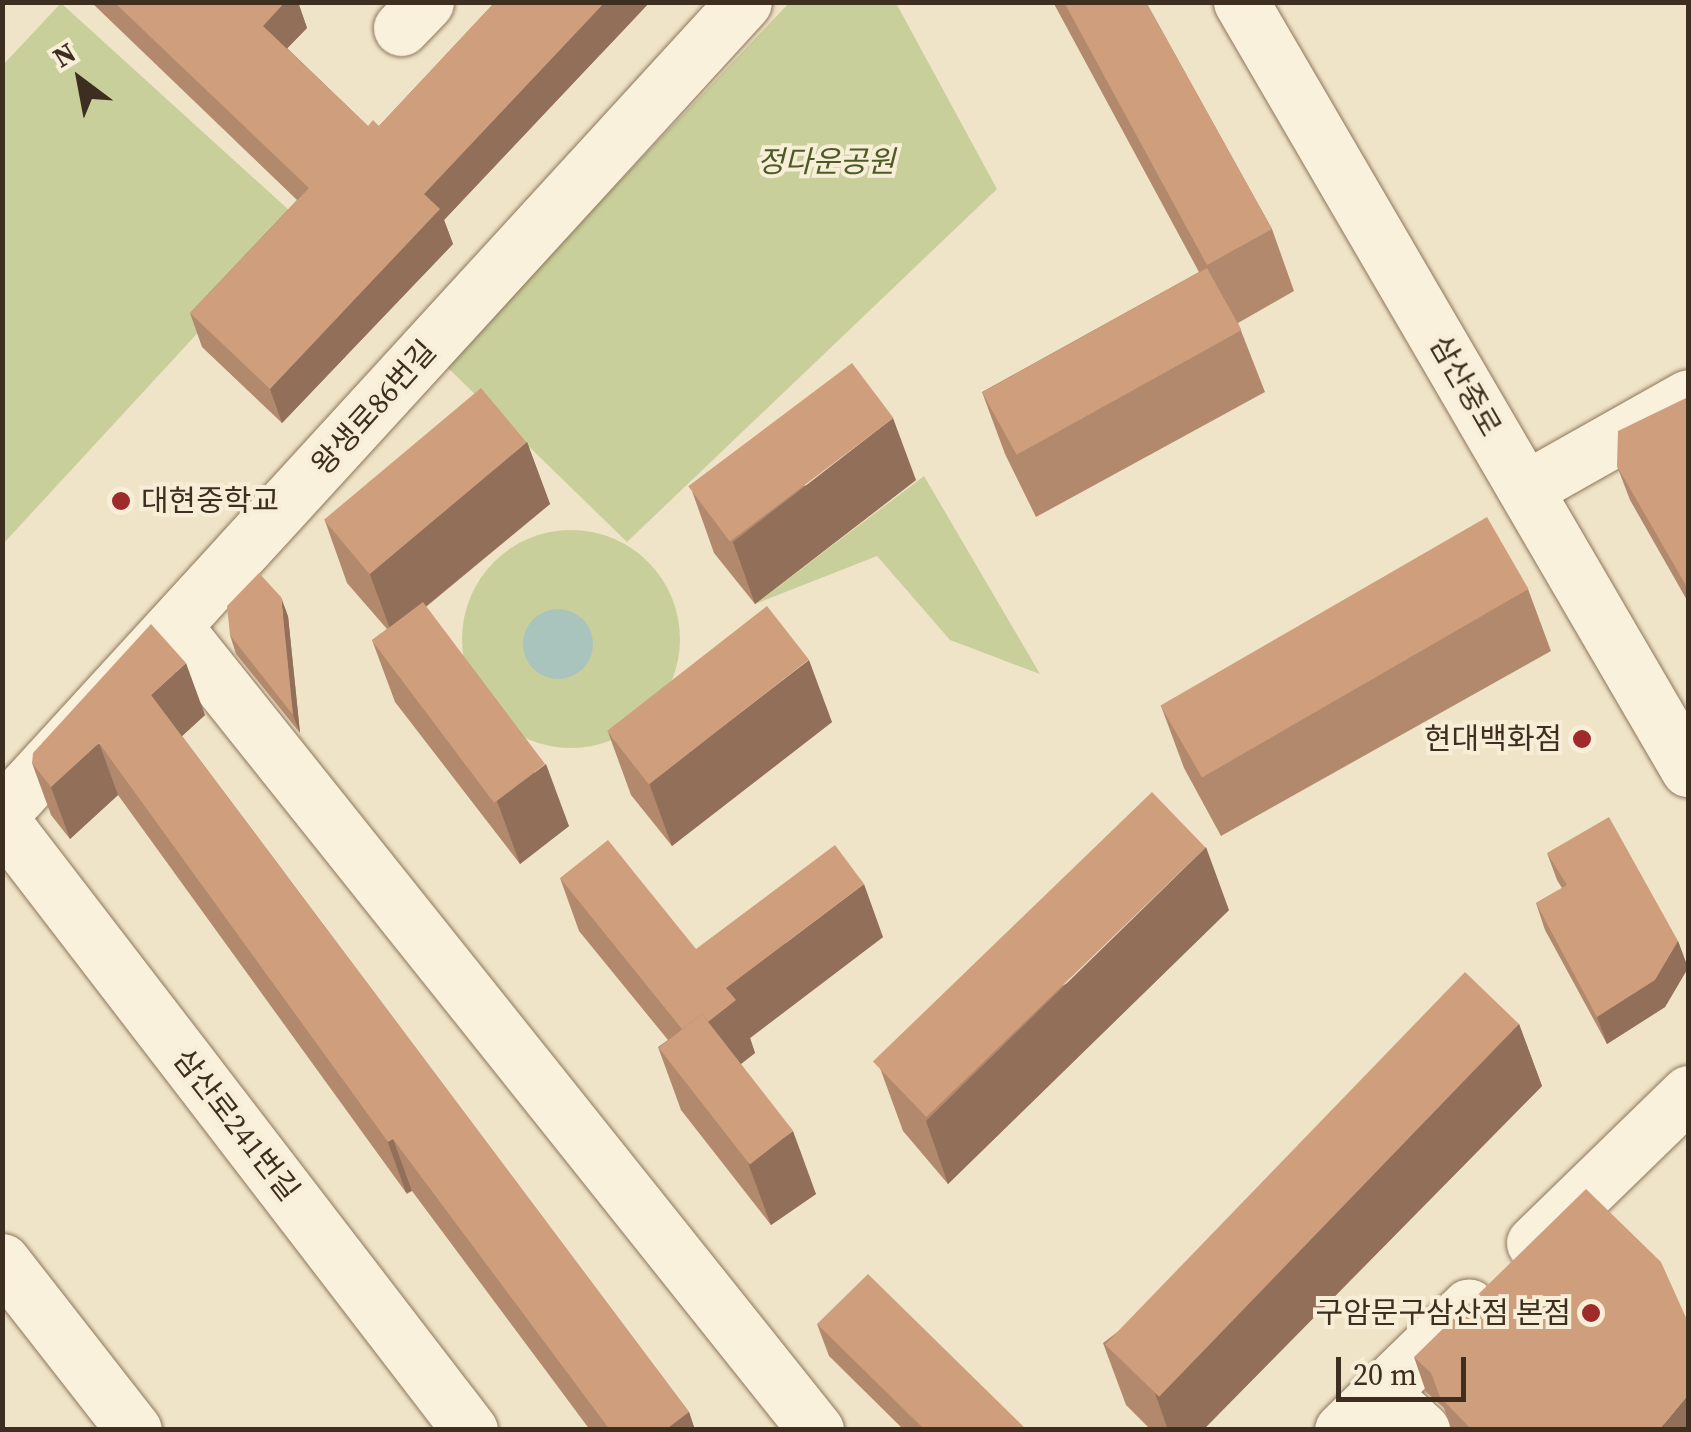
<!DOCTYPE html>
<meta charset="utf-8">
<style>
body{margin:0}
#map{position:relative;width:1691px;height:1432px;overflow:hidden;background:#f0e4c8;font-family:"Source Serif 4","Noto Sans KR",serif}
div>[style]{position:absolute}
[style*='--x']{left:calc(var(--x)*1px);top:calc(var(--y)*1px);width:calc(var(--w)*1px);rotate:calc(var(--a)*1deg)}
.green>*{inset:0;background:#c9cf9b}
.round{border-radius:50%}
.water>*{inset:0;background:#a9c4bc}
.roads{filter:drop-shadow(0 0 2px #8d765c) drop-shadow(0 0 2px #8d765c)}
.minor>*{height:55px;margin:-27.5px;padding:0 27.5px;transform-origin:27.5px;border-radius:27.5px;background:#faf1dc}
.wall>*{inset:0;background:#b2896c}
.shaded-wall>*{inset:0;background:#916f58;transform-origin:0 0}
.building>*{inset:0;background:#cf9f7d;transform-origin:0 0}
.dots>*{width:28px;height:28px;translate:-50% -50%;box-sizing:border-box;border:5px solid #f7eed8;border-radius:50%}
span{translate:-50% -50%;white-space:nowrap;text-align:center;line-height:1.15;-webkit-text-stroke:8px #f7eed8;paint-order:stroke}
.park-label{font-size:30px;color:#4d5a26;font-style:italic}
.street-label{font-size:30px;color:#3d2e20}
.poi-label{font-size:30px;color:#3d2e20}
.left{translate:0 -50%;text-align:left}
.right{translate:-100% -50%;text-align:right}
.frame{position:absolute;inset:0;border:5px solid #3d2e20;pointer-events:none}
.north{position:absolute;left:30px;top:30px;width:100px;height:100px;-webkit-text-stroke:8px #f7eed8;paint-order:stroke;rotate:328deg;font-size:28px;font-weight:700;line-height:40px;text-align:center;color:#3d2e20}
.north::after{content:'';display:block;margin:auto;width:35px;height:45px;background:#3d2e20;clip-path:polygon(50% 0,100% 100%,50% 72%,0 100%)}
.scale{position:absolute;left:1336px;top:1357px;width:130px;height:45px;box-sizing:border-box;border:5px solid #3d2e20;border-top:0;padding-left:12px;font-size:30px;line-height:35px;white-space:nowrap;color:#3d2e20;-webkit-text-stroke:8px #f7eed8;paint-order:stroke}
</style>
<div id="map">
<div class="green">
<i style="clip-path:polygon(61px 3px,301px 221px,3px 544px,2px 66px)"></i>
<i style="clip-path:polygon(789px 3px,896px 3px,997px 189px,627px 542px,445px 365px)"></i>
<i style="clip-path:polygon(924px 476px,1040px 674px,950px 640px,877px 556px,755px 604px)"></i>
<i class="round" style="left:462px;top:530px;width:218px;height:218px"></i>
</div>
<div class="water">
<i class="round" style="left:523px;top:609px;width:70px;height:70px"></i>
</div>
<div class="roads">
<div class="minor">
<i style="--x:1241;--y:2;--w:888;--a:59.77"></i>
<i style="--x:401;--y:28;--w:36;--a:-46"></i>
<i style="--x:1525;--y:489;--w:187;--a:-29.4"></i>
<i style="--x:174;--y:626;--w:1029;--a:51.39"></i>
<i style="--x:2;--y:813;--w:1099;--a:-47.54"></i>
<i style="--x:2;--y:821;--w:768;--a:52.46"></i>
<i style="--x:1534;--y:1243;--w:215;--a:-44.2"></i>
<i style="--x:2;--y:1261;--w:214;--a:52"></i>
<i style="--x:1380;--y:1392;--w:57;--a:42.1"></i>
<i style="--x:1342;--y:1430;--w:177;--a:-44.3"></i>
</div>
</div>
<div class="wall">
<i style="clip-path:polygon(91px 2px,298px 2px,307px 28px,287px 48px,368px 126px,379px 126px,495px 2px,650px 2px,444px 220px,453px 244px,282px 423px,202px 347px,190px 313px,297px 200px)"></i>
<i style="clip-path:polygon(1053px 2px,1146px 2px,1272px 229px,1294px 291px,1238px 323px,1265px 392px,1036px 517px,1005px 454px,982px 392px,1199px 272px)"></i>
<i style="clip-path:polygon(1688px 397px,1688px 602px,1630px 500px,1617px 466px)"></i>
<i style="clip-path:polygon(527px 442px,550px 504px,426px 607px,569px 826px,520px 864px,395px 702px,372px 640px,387px 629px,347px 583px,325px 521px)"></i>
<i style="clip-path:polygon(916px 480px,755px 604px,714px 553px,692px 491px)"></i>
<i style="clip-path:polygon(1528px 589px,1551px 651px,1221px 836px,1184px 768px,1161px 706px)"></i>
<i style="clip-path:polygon(288px 616px,300px 733px,236px 654px,230px 635px)"></i>
<i style="clip-path:polygon(205px 715px,182px 736px,689px 1412px,695px 1430px,590px 1430px,412px 1191px,407px 1194px,118px 795px,70px 839px,51px 815px,32px 763px)"></i>
<i style="clip-path:polygon(832px 722px,672px 846px,631px 795px,608px 732px)"></i>
<i style="clip-path:polygon(1547px 853px,1678px 941px,1688px 968px,1665px 1007px,1607px 1044px,1545px 930px,1536px 903px,1562px 888px,1557px 880px)"></i>
<i style="clip-path:polygon(560px 878px,696px 949px,883px 937px,750px 1038px,755px 1053px,741px 1064px,816px 1194px,771px 1225px,681px 1110px,658px 1047px,668px 1040px,579px 931px)"></i>
<i style="clip-path:polygon(1229px 910px,948px 1184px,903px 1131px,880px 1068px)"></i>
<i style="clip-path:polygon(1519px 1024px,1542px 1086px,1203px 1430px,1151px 1430px,1126px 1405px,1103px 1343px)"></i>
<i style="clip-path:polygon(817px 1324px,1027px 1430px,904px 1430px,829px 1356px)"></i>
<i style="clip-path:polygon(1414px 1357px,1688px 1430px,1452px 1430px,1444px 1408px,1426px 1392px)"></i>
</div>
<div class="shaded-wall">
<i style="clip-path:polygon(285px 2px,298px 2px,307px 28px,276px 60px,263px 26px)"></i>
<i style="clip-path:polygon(605px 2px,650px 2px,444px 220px,453px 244px,282px 423px,270px 389px,424px 194px)"></i>
<i style="clip-path:polygon(893px 418px,916px 480px,755px 604px,733px 542px)"></i>
<i style="clip-path:polygon(527px 442px,550px 504px,392px 634px,369px 572px)"></i>
<i style="clip-path:polygon(281px 597px,288px 616px,300px 733px,293px 715px)"></i>
<i style="clip-path:polygon(809px 660px,832px 722px,672px 846px,649px 783px)"></i>
<i style="clip-path:polygon(186px 663px,205px 715px,170px 747px,151px 695px)"></i>
<i style="clip-path:polygon(99px 743px,118px 795px,70px 839px,51px 787px)"></i>
<i style="clip-path:polygon(546px 764px,569px 826px,520px 864px,497px 801px)"></i>
<i style="clip-path:polygon(1206px 847px,1229px 910px,948px 1184px,926px 1121px)"></i>
<i style="clip-path:polygon(864px 884px,883px 937px,750px 1038px,755px 1053px,707px 1090px,688px 1037px,726px 988px)"></i>
<i style="clip-path:polygon(1678px 941px,1688px 968px,1665px 1007px,1607px 1044px,1597px 1017px)"></i>
<i style="clip-path:polygon(1519px 1024px,1542px 1086px,1203px 1430px,1168px 1430px,1155px 1393px)"></i>
<i style="clip-path:polygon(793px 1131px,816px 1194px,771px 1225px,748px 1163px)"></i>
<i style="left:393px;top:1139px;width:55px;height:6px;rotate:70deg"></i>
<i style="clip-path:polygon(1688px 1395px,1688px 1430px,1659px 1430px)"></i>
<i style="clip-path:polygon(689px 1412px,695px 1430px,665px 1430px)"></i>
</div>
<div class="building">
<i style="clip-path:polygon(114px 2px,285px 2px,263px 26px,368px 126px,373px 120px,379px 126px,495px 2px,605px 2px,424px 194px,440px 209px,270px 389px,190px 313px,309px 188px)"></i>
<i style="clip-path:polygon(1064px 2px,1146px 2px,1272px 229px,1207px 265px)"></i>
<i style="left:1207px;top:268px;width:71px;height:257px;rotate:61deg"></i>
<i style="left:852px;top:363px;width:69px;height:205px;rotate:53deg"></i>
<i style="left:481px;top:388px;width:71px;height:205px;rotate:50deg"></i>
<i style="clip-path:polygon(1688px 397px,1688px 589px,1617px 466px,1618px 431px)"></i>
<i style="left:1487px;top:517px;width:83px;height:377px;rotate:60deg"></i>
<i style="clip-path:polygon(259px 573px,281px 597px,293px 715px,230px 635px,227px 606px)"></i>
<i style="left:423px;top:602px;width:203px;height:64px;rotate:53deg"></i>
<i style="left:767px;top:606px;width:68px;height:203px;rotate:52deg"></i>
<i style="clip-path:polygon(151px 624px,186px 663px,151px 695px,689px 1412px,665px 1430px,610px 1430px,393px 1139px,388px 1142px,99px 743px,51px 787px,32px 763px,33px 753px)"></i>
<i style="left:1152px;top:792px;width:77px;height:388px;rotate:46deg"></i>
<i style="clip-path:polygon(1609px 817px,1678px 941px,1655px 980px,1597px 1017px,1536px 903px,1567px 885px,1547px 853px)"></i>
<i style="clip-path:polygon(608px 840px,696px 949px,835px 845px,864px 884px,726px 988px,736px 1000px,708px 1022px,702px 1014px,682px 1029px,560px 878px)"></i>
<i style="left:1465px;top:972px;width:75px;height:518px;rotate:44deg"></i>
<i style="left:702px;top:1014px;width:148px;height:55px;rotate:52deg"></i>
<i style="clip-path:polygon(1586px 1189px,1661px 1262px,1688px 1322px,1688px 1395px,1659px 1430px,1472px 1430px,1440px 1397px,1431px 1373px,1414px 1357px)"></i>
<i style="clip-path:polygon(868px 1274px,1027px 1430px,925px 1430px,817px 1324px)"></i>
</div>
<div class="dots">
<i style="left:121px;top:501px;background:#9e2a2b"></i>
<i style="left:1582px;top:739px;background:#9e2a2b"></i>
<i style="left:1591px;top:1313px;background:#9e2a2b"></i>
</div>
<div class="park-label">
<span style="left:826px;top:162px">정다운공원</span>
</div>
<div class="street-label">
<span style="left:1465px;top:386px;rotate:60deg">삼산중로</span>
<span style="left:374px;top:408px;rotate:-48deg">왕생로86번길</span>
<span style="left:236px;top:1125px;rotate:52deg">삼산로241번길</span>
</div>
<div class="poi-label">
<span class="left" style="left:141px;top:501px">대현중학교</span>
<span class="right" style="left:1562px;top:739px">현대백화점</span>
<span class="right" style="left:1571px;top:1313px">구암문구삼산점 본점</span>
</div>
<div class="frame"></div>
<div class="north">N</div>
<div class="scale">20 m</div>
</div>
